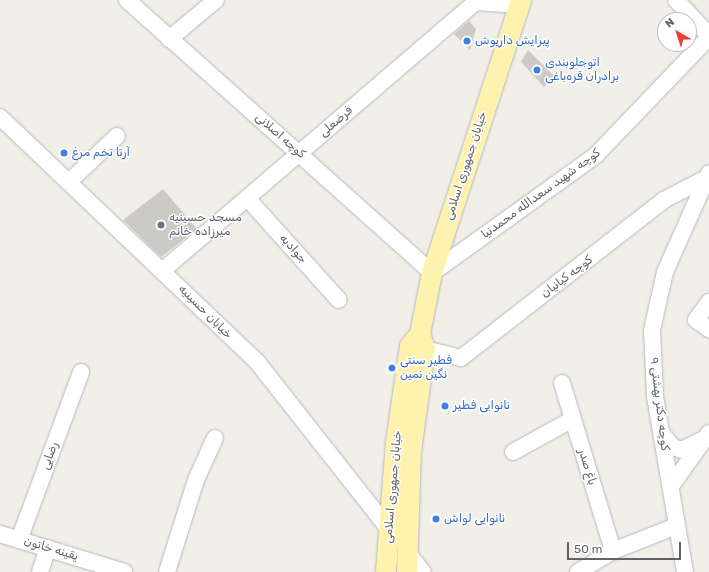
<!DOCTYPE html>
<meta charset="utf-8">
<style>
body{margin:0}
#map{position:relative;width:709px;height:572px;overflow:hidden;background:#f1efe8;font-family:Rubik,"Noto Sans Arabic",sans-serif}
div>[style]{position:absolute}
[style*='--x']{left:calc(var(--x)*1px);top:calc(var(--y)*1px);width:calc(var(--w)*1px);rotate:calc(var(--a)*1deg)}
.building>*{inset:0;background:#cccac5}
.roads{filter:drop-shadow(0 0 1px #b5b8bc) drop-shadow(0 0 1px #b5b8bc)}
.minor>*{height:16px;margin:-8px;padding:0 8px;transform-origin:8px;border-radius:8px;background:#fff}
.major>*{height:20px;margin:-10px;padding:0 10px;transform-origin:10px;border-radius:10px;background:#fff2af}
.dots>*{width:11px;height:11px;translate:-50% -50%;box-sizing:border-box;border:2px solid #fff;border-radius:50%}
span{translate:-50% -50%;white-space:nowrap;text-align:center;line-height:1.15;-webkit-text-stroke:3px #fff;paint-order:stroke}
.shop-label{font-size:12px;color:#366cbe}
.left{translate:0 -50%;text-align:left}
.street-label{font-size:12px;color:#5f6368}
.worship-label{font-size:12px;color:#5b616d}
.north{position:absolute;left:657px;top:12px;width:40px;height:40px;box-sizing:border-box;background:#fff;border:1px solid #bfc1c3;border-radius:50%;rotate:321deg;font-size:11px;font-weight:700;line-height:16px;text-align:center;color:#5f6368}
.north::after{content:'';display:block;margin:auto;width:14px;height:18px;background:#ea4335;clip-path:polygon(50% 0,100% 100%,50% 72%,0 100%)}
.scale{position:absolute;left:567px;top:542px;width:114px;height:18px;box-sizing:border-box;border:2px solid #5f6368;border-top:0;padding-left:5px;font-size:12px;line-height:14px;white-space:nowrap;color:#5f6368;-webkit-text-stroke:3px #fff;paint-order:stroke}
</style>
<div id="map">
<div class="building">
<i style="clip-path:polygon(469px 21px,476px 29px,470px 50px,454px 34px)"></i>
<i style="clip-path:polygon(528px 50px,555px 77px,544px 87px,521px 62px)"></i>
<i style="clip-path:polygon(163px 189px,197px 229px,161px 257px,123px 220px)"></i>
</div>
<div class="roads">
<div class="minor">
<i style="--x:127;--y:0;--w:409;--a:41.8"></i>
<i style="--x:432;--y:273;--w:202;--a:-35.7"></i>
<i style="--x:596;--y:155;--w:163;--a:-46.2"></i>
<i style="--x:676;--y:0;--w:48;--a:46.7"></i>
<i style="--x:169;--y:39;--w:61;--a:-39.7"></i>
<i style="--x:0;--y:117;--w:356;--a:43.6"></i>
<i style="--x:258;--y:363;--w:210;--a:51.8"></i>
<i style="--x:70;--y:181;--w:65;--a:-43.8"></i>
<i style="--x:247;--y:198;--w:137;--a:48"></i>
<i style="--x:163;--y:270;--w:412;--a:-40.6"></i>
<i style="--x:476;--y:2;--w:43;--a:4"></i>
<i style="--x:709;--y:302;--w:22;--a:126"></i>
<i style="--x:696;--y:320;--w:16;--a:35"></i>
<i style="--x:425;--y:349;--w:37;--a:14"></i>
<i style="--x:461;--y:358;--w:257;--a:-37.9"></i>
<i style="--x:664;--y:200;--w:47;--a:-27.6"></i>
<i style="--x:562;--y:383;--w:176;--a:73.1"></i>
<i style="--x:662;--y:434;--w:17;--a:50"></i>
<i style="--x:673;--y:447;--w:9;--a:18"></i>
<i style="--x:682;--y:450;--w:22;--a:-27"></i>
<i style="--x:513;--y:452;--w:68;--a:-28.8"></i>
<i style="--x:671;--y:486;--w:65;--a:-54.4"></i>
<i style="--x:0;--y:534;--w:130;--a:17"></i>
<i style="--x:19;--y:540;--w:179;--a:-69.7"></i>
<i style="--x:408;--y:553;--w:24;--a:52"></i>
<i style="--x:40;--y:572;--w:25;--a:-72"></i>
<i style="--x:167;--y:572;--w:96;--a:-72.5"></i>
<i style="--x:196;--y:480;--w:46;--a:-65.7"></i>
<i style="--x:578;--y:572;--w:41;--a:-31"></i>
<i style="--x:613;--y:551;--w:68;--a:-21.6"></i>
<i style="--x:685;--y:572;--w:179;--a:-99.7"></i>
<i style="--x:655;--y:396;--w:66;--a:-92.6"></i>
<i style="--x:652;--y:330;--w:59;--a:-77.4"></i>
<i style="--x:665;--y:272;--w:108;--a:-66"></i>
</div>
<div class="major">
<i style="--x:386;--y:572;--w:130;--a:-85.6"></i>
<i style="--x:396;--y:442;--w:97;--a:-81.7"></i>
<i style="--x:410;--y:346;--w:16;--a:-50"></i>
<i style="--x:407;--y:572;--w:120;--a:-88.1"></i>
<i style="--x:411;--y:452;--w:104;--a:-82.3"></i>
<i style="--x:425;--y:349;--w:16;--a:-108"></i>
<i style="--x:420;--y:334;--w:62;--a:-78.9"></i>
<i style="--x:432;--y:273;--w:287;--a:-71.9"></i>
</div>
</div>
<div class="dots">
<i style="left:467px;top:41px;background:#3f7fe0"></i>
<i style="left:537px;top:70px;background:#3f7fe0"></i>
<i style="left:64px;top:153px;background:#3f7fe0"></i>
<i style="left:161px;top:225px;background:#6b7280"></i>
<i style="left:392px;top:368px;background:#3f7fe0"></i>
<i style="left:445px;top:406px;background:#3f7fe0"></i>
<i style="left:436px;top:519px;background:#3f7fe0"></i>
</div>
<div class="shop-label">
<span class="left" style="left:475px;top:41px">پیرایش داریوش</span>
<span class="left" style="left:545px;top:70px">اتوجلوبندی<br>برادران قره‌باغی</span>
<span class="left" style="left:72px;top:153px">آرتا تخم مرغ</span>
<span class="left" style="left:400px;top:368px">فطیر سنتی<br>نگین نمین</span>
<span class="left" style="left:453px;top:406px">نانوایی فطیر</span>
<span class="left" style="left:444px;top:519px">نانوایی لواش</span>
</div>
<div class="street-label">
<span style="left:336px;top:122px;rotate:-41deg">فرضعلی</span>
<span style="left:280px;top:136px;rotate:41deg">کوچه اصلانی</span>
<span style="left:466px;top:166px;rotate:-72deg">خیابان جمهوری اسلامی</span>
<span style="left:541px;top:194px;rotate:-36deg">کوچه شهید سعدالله محمدنیا</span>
<span style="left:293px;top:249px;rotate:48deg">جوادیه</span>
<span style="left:567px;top:277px;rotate:-37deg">کوچه کیانیان</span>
<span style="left:205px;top:312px;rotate:45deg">خیابان حسینیه</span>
<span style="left:659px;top:404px;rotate:83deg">کوچه دکتر بهشتی ۹</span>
<span style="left:50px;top:456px;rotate:-70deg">رضایی</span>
<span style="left:587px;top:467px;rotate:73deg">باغ صدر</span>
<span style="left:393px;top:487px;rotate:-85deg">خیابان جمهوری اسلامی</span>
<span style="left:51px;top:549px;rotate:17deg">یقینه خاتون</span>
</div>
<div class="worship-label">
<span class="left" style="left:169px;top:225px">مسجد حسینیه<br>میرزاده خانم</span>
</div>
<div class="north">N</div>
<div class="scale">50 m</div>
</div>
